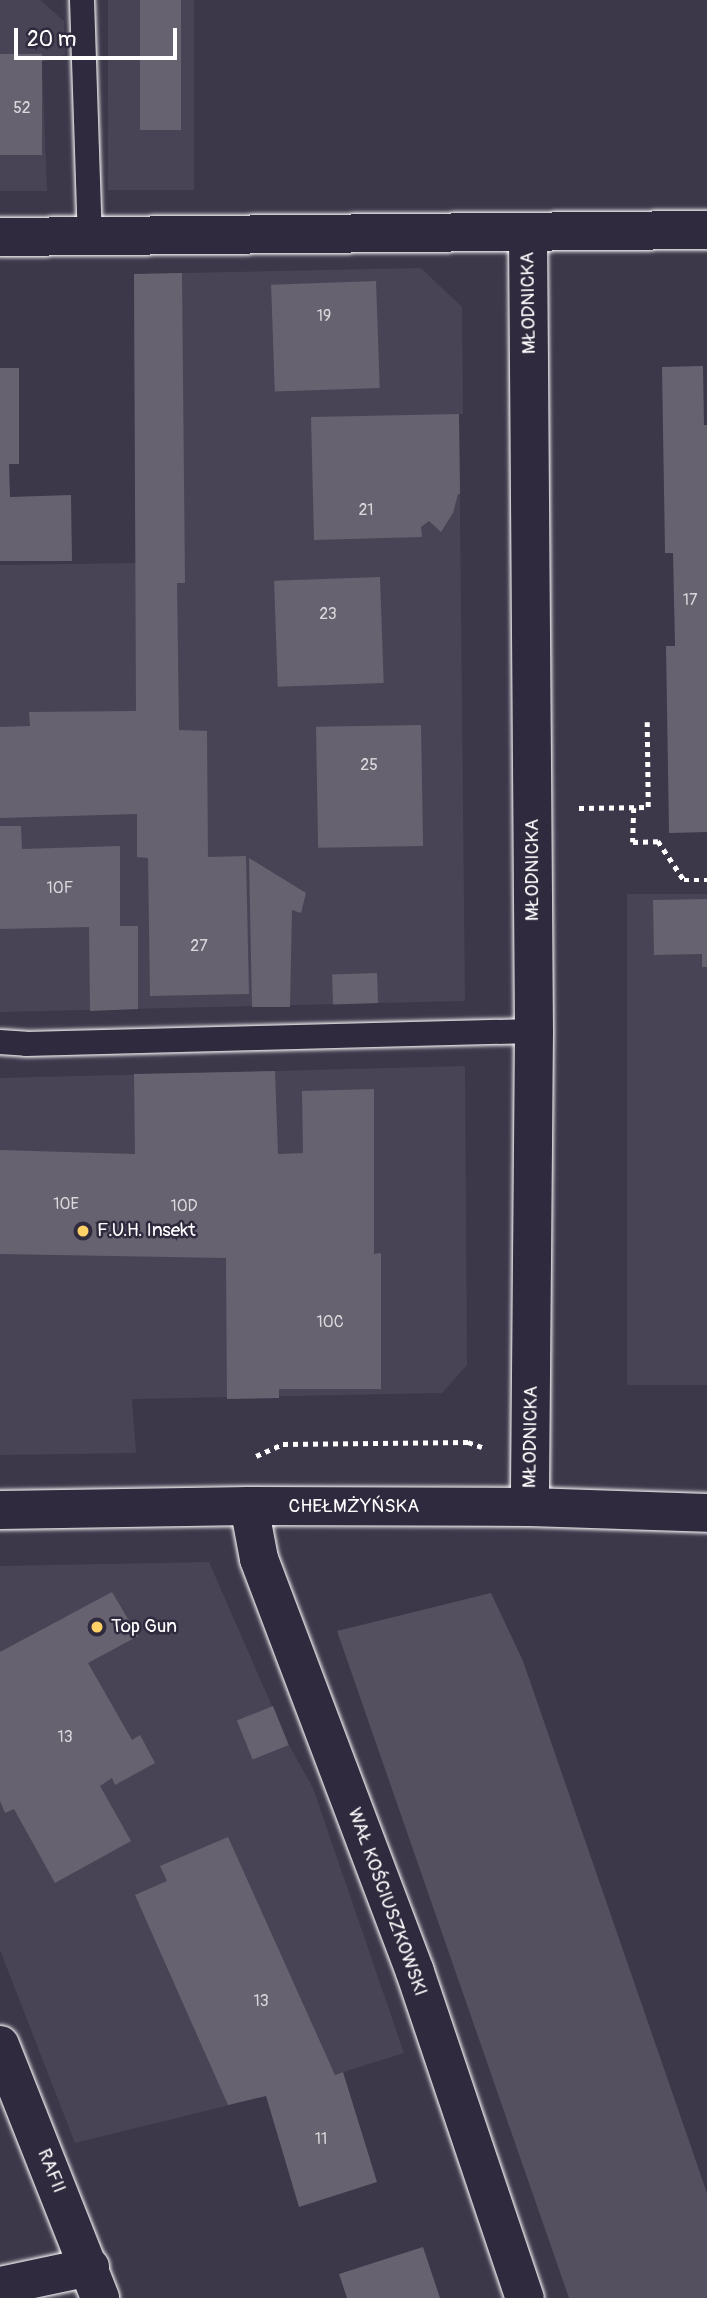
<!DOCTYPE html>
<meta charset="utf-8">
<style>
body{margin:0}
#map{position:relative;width:707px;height:2298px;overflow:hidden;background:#3c3749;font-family:Pangolin,sans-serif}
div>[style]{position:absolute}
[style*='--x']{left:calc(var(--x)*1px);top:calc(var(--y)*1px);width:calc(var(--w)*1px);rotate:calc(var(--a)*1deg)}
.built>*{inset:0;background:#494455;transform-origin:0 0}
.green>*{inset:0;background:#555060}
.building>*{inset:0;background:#666270;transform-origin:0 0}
.path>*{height:4.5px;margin-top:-2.25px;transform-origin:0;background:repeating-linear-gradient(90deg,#fff 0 5px,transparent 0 10px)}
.roads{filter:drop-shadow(0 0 2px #fff) drop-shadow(0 0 2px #fff)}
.service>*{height:24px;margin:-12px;padding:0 12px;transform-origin:12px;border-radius:12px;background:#2f2a3d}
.minor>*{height:38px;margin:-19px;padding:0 19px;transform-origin:19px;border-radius:19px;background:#2f2a3d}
.tertiary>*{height:38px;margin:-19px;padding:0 19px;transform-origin:19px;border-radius:19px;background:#2f2a3d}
.dots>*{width:19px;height:19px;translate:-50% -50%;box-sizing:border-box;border:4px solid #2f2a3d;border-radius:50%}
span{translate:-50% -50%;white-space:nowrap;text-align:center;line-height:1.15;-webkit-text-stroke:5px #2f2a3d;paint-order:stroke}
.number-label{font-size:16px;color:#d9d8db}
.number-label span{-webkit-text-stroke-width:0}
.street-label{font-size:19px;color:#fff}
.poi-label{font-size:19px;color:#fff}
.left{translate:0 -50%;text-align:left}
.scale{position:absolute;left:14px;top:28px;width:163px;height:32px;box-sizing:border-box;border:4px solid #fff;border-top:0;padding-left:9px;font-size:21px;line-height:24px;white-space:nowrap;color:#fff;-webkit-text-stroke:5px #2f2a3d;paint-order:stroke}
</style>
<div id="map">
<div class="built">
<i style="clip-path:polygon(0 0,40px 0,64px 21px,65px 55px,42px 62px,47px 191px,0 191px)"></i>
<i style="left:108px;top:0;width:86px;height:190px"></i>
<i style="clip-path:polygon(421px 268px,462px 307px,463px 414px,459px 414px,465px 1001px,0 1012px,0 565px,136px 563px,134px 274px)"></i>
<i style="left:627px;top:894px;width:80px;height:491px"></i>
<i style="clip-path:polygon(465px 1066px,467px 1365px,442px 1393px,132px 1399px,136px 1453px,0 1455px,0 1078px)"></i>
<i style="clip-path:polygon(209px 1562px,289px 1745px,313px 1788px,404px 2053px,266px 2096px,75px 2143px,0 1950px,0 1566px)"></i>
</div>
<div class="green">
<i style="clip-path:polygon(491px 1593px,523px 1661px,707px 2193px,707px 2298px,569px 2298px,337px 1631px)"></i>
</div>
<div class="building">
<i style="left:140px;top:0;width:41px;height:130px"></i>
<i style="left:0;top:54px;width:42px;height:101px"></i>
<i style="clip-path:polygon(182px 273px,185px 583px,177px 583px,179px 730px,207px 731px,208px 857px,246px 856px,249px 994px,150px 996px,148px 858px,137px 857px,137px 814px,0 818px,0 727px,30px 726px,29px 712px,136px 711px,134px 274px)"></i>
<i style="left:376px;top:281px;width:107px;height:105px;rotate:88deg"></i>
<i style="clip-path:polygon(703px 366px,704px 425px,707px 425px,707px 832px,669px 833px,666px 646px,675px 646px,673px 553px,665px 553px,662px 367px)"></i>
<i style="clip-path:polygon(0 368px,19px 368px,19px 464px,9px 464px,10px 497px,71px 495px,72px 561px,0 561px)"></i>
<i style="clip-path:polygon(459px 414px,460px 494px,458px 494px,453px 513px,441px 532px,429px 521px,421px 527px,422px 537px,314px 540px,311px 417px)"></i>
<i style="left:380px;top:577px;width:106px;height:106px;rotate:88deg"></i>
<i style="left:421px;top:725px;width:121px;height:105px;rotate:89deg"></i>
<i style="clip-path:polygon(0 826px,21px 826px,22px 849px,120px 846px,120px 926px,138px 926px,138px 1009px,90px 1011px,89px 927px,0 929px)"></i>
<i style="clip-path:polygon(249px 858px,306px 893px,301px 913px,292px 910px,290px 1007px,252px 1007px)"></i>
<i style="clip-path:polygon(707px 899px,707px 967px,702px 967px,702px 954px,654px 955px,653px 900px)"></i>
<i style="left:377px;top:973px;width:30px;height:45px;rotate:88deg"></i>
<i style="clip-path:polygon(275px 1071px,278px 1154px,303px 1153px,302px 1091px,374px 1089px,374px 1254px,381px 1253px,381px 1389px,279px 1389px,279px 1398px,227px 1399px,226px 1258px,0 1254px,0 1150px,135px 1154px,134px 1074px)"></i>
<i style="clip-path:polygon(112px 1592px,138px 1636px,88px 1663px,132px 1740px,140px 1735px,155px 1763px,115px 1785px,112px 1778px,100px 1786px,131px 1841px,55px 1883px,14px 1809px,5px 1813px,0 1801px,0 1652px)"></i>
<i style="left:273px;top:1706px;width:42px;height:39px;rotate:68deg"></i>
<i style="clip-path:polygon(228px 1837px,335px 2075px,343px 2072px,377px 2182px,299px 2207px,266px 2096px,228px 2105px,135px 1895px,167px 1881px,160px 1866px)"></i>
<i style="clip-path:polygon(423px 2247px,440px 2298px,347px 2298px,339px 2274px)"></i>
</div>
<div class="path">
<i style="--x:579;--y:808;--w:69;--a:-0.8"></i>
<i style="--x:648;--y:807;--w:85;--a:-90.7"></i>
<i style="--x:634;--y:808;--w:34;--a:92"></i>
<i style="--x:633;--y:842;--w:25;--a:-2"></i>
<i style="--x:658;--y:841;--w:47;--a:56.3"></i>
<i style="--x:684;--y:880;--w:23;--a:0"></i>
<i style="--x:256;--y:1456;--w:30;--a:-24"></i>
<i style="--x:283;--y:1444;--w:185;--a:-0.6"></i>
<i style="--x:468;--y:1442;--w:15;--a:20"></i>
</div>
<div class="roads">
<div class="service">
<i style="--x:82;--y:0;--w:236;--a:88.1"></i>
<i style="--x:0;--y:1042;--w:26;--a:4"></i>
<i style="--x:26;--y:1044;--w:508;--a:-1.47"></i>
</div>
<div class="minor">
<i style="--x:528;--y:233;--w:798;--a:89.57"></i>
<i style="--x:534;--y:1031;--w:476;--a:90.5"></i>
<i style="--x:0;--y:237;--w:707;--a:-0.57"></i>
<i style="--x:249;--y:1506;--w:54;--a:79.3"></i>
<i style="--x:259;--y:1559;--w:441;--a:69.3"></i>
<i style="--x:415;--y:1972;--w:344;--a:71.4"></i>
<i style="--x:0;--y:2045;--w:272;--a:68.4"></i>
<i style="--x:0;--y:2286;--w:92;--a:-11.9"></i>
</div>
<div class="tertiary">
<i style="--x:0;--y:1510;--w:249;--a:-0.9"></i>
<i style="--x:249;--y:1506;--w:281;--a:0.2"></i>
<i style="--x:530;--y:1507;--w:177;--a:1.9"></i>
</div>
</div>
<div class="dots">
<i style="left:83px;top:1231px;background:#ffd166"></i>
<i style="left:97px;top:1627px;background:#ffd166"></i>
</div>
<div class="number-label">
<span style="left:22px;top:108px">52</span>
<span style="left:324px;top:316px">19</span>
<span style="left:366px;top:510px">21</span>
<span style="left:690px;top:600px">17</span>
<span style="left:328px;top:614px">23</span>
<span style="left:369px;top:765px">25</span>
<span style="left:60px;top:888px">10F</span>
<span style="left:199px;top:946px">27</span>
<span style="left:66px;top:1204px">10E</span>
<span style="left:184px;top:1206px">10D</span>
<span style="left:330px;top:1322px">10C</span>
<span style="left:65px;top:1737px">13</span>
<span style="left:261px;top:2001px">13</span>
<span style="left:321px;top:2139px">11</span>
</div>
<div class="street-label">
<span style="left:529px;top:303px;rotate:-91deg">MŁODNICKA</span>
<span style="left:533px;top:870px;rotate:-90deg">MŁODNICKA</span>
<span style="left:531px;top:1437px;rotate:-89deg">MŁODNICKA</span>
<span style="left:354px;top:1507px">CHEŁMŻYŃSKA</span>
<span style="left:387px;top:1902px;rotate:70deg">WAŁ KOŚCIUSZKOWSKI</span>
<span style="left:51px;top:2171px;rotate:68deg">RAFII</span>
</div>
<div class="poi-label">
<span class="left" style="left:97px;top:1231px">F.U.H. Insekt</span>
<span class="left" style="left:111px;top:1627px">Top Gun</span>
</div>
<div class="scale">20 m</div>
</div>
